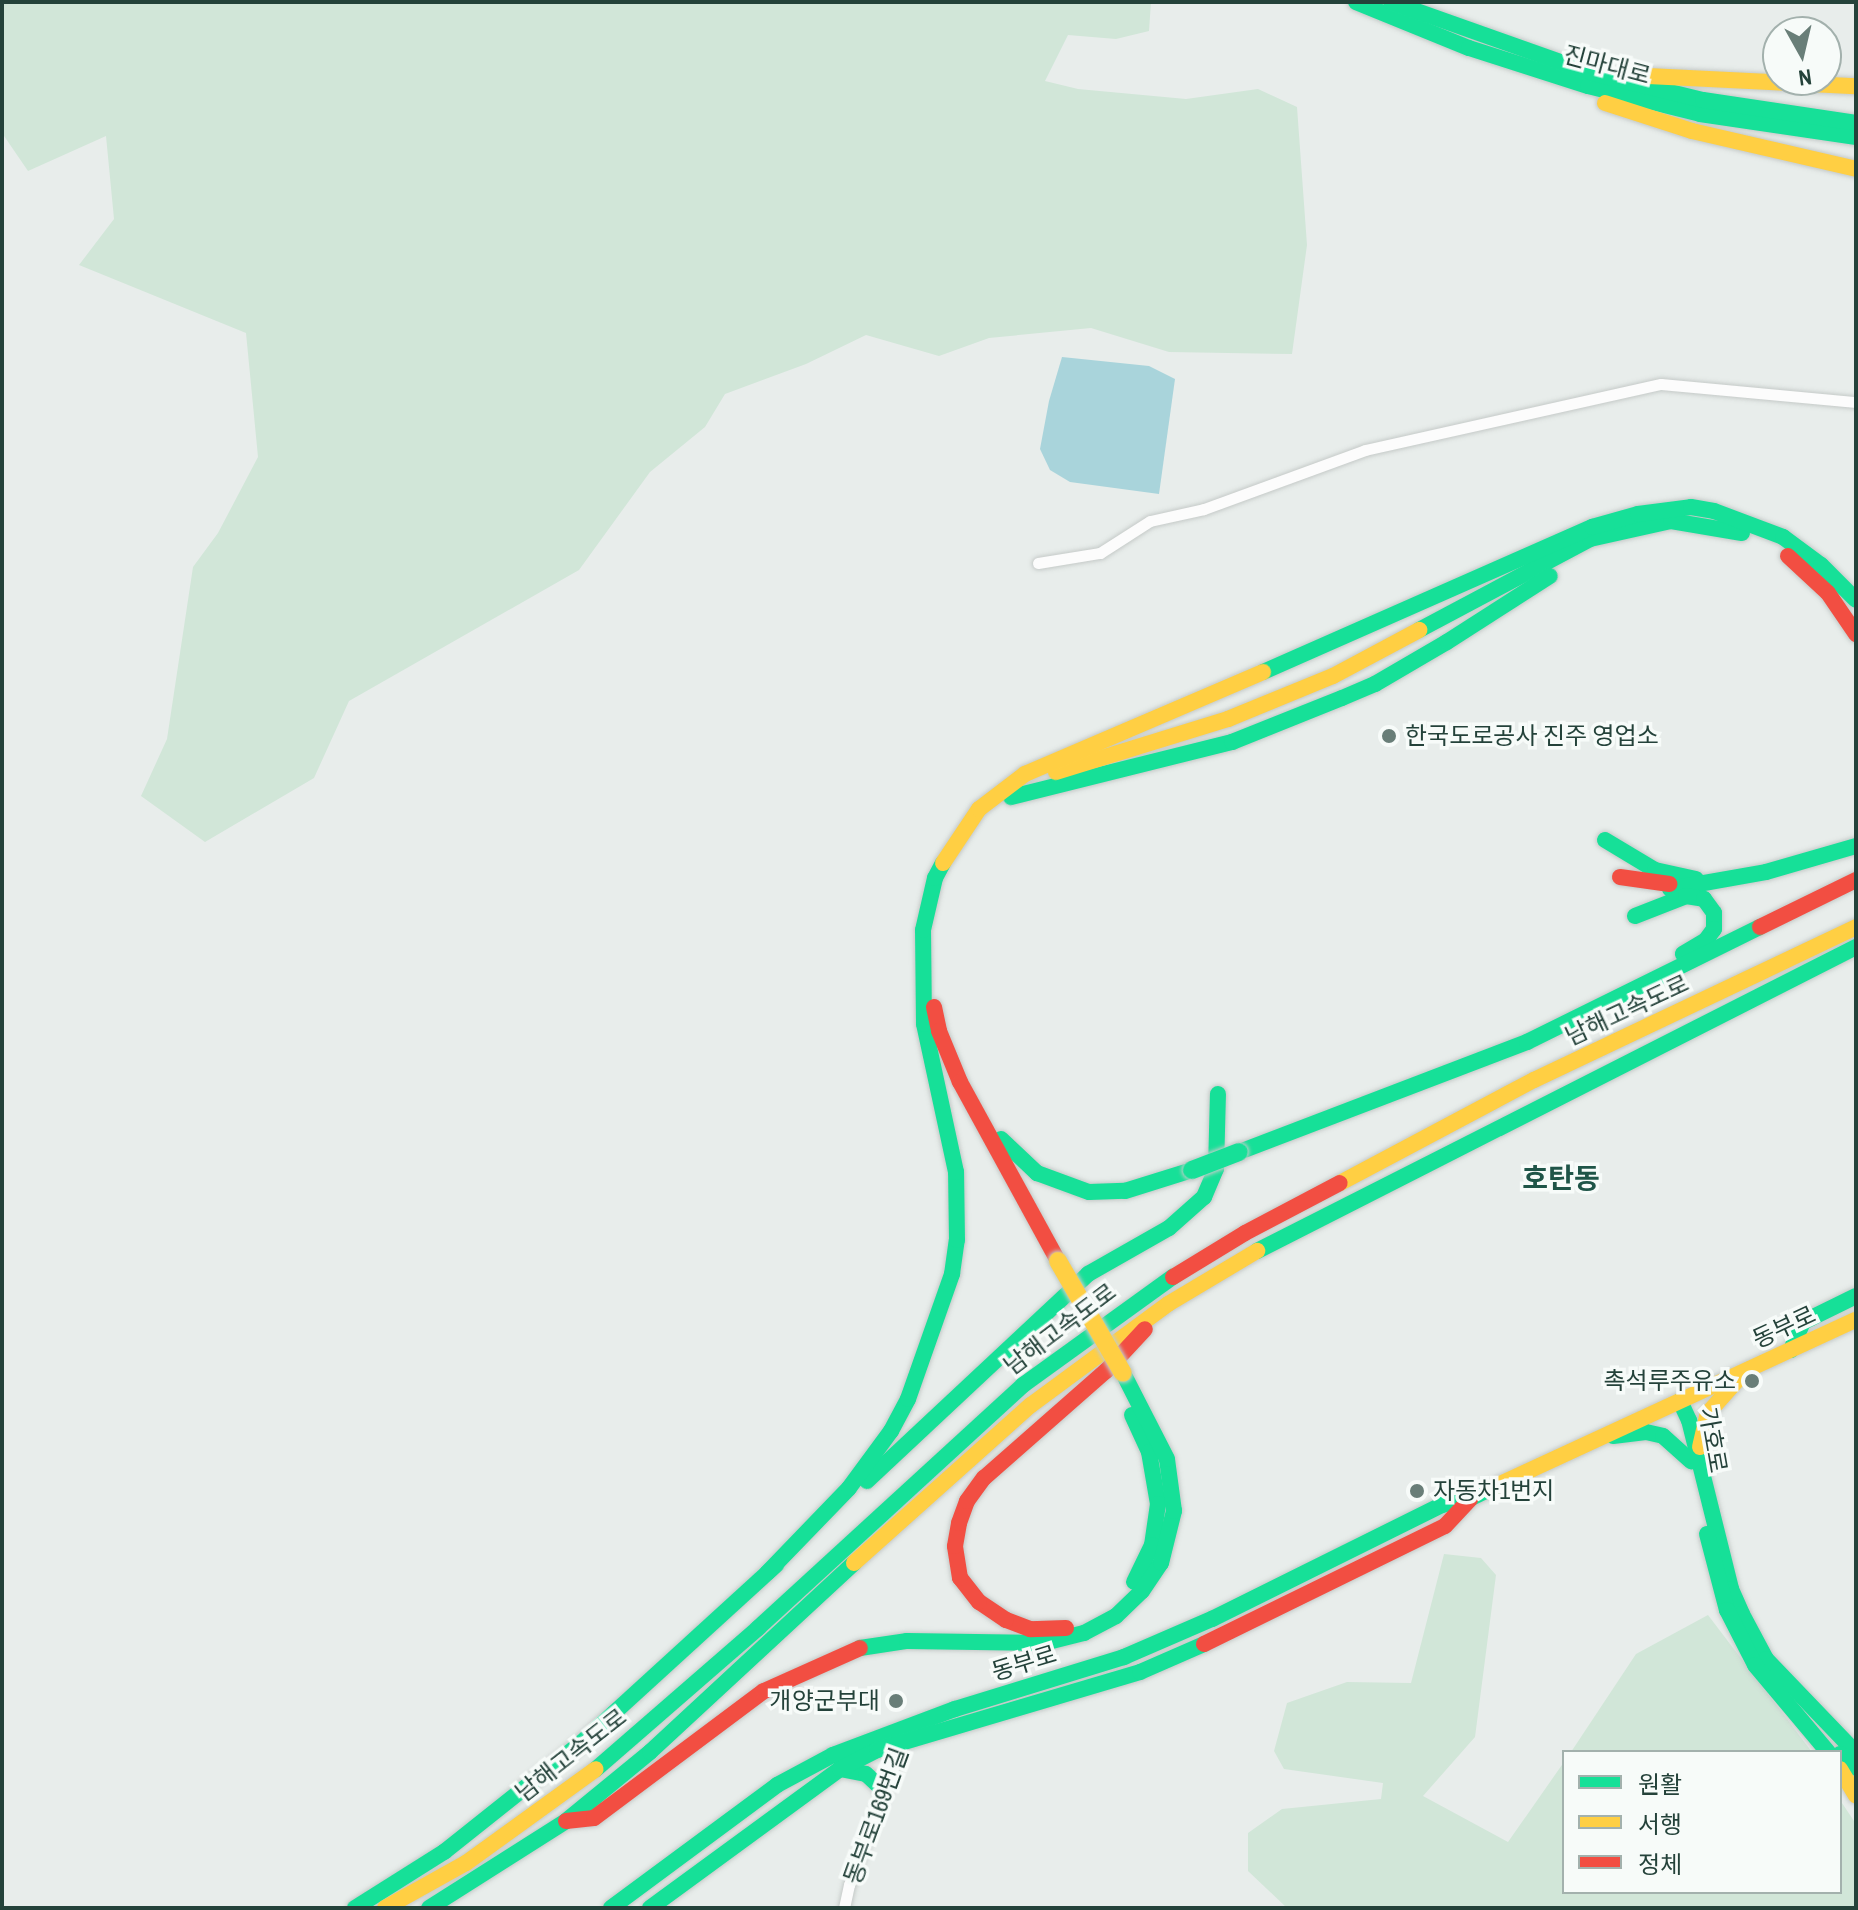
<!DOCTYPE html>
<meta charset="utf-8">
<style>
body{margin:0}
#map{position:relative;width:1858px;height:1910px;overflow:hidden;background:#e8edeb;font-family:"Archivo Narrow","Noto Sans KR",sans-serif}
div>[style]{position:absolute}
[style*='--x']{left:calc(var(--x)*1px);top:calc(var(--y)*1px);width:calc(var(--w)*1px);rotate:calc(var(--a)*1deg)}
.green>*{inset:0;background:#d1e6d8}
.water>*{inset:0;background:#a9d4db}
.roads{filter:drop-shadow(0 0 2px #c5cac8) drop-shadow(0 0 2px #c5cac8)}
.street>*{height:11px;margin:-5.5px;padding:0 5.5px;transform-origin:5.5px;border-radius:5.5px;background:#fcfcfc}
.fast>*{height:16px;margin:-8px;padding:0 8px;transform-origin:8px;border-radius:8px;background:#16e098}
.slow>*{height:16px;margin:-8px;padding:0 8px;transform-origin:8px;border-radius:8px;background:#ffcf43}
.jam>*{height:16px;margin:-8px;padding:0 8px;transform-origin:8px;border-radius:8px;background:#f24e42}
.bridges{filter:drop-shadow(0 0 2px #c3ccc9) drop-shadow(0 0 2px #c3ccc9)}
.fast-bridge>*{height:18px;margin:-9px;padding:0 9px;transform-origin:9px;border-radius:9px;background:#16e098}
.slow-bridge>*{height:18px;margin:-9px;padding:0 9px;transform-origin:9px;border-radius:9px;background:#ffcf43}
.dots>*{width:22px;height:22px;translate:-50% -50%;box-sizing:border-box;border:4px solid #f7fbf9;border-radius:50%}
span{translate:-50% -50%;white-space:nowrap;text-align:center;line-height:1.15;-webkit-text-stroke:7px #f7fbf9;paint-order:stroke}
.street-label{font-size:24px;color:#24423a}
.poi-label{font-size:24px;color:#24423a}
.left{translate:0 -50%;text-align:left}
.right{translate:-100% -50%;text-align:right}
.quarter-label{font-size:28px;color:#1f5548;font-weight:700}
.frame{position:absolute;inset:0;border:4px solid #24423a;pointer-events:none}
.legend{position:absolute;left:1562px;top:1750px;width:280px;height:144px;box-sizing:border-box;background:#f7fbf9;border:2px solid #a3b1ad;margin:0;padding:10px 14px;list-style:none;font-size:24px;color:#24423a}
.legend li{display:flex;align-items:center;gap:16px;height:40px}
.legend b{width:40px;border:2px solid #a3b1ad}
.north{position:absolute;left:1762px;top:16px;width:80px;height:80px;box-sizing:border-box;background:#f7fbf9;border:2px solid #a3b1ad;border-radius:50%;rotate:172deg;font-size:22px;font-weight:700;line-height:32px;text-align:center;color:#24423a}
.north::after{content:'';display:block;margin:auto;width:28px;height:36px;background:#697e78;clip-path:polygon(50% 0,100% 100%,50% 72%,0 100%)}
</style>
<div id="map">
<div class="green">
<i style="clip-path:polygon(2px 2px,1151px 2px,1149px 31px,1116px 39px,1068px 35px,1045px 81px,1078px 89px,1186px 99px,1258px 89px,1297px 107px,1307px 245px,1292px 354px,1169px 352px,1091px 328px,989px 338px,939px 356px,866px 335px,806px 364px,725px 394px,705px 427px,650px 472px,579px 570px,349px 701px,314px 778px,205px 842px,141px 796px,167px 739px,193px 567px,218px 533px,258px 457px,246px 333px,79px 265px,114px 219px,106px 136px,28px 171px,2px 133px)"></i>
<i style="clip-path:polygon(1444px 1554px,1481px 1558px,1496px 1575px,1475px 1737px,1423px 1796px,1508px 1842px,1564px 1762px,1564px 1892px,1840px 1892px,1840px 1800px,1856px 1824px,1856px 1908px,1287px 1908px,1248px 1871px,1248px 1833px,1282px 1809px,1381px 1799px,1383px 1783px,1284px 1769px,1274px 1751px,1287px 1703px,1347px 1682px,1411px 1683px)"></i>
<i style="clip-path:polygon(1708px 1615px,1812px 1752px,1571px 1752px,1636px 1654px)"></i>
</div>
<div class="water">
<i style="clip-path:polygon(1062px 357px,1149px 366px,1175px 379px,1159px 494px,1070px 482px,1050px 470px,1040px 449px,1049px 401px)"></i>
</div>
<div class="roads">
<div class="street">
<i style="--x:1038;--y:563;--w:63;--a:-9.2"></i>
<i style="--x:1100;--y:553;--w:59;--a:-32.6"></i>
<i style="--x:1150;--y:521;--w:55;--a:-12.5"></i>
<i style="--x:1204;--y:509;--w:171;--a:-20.1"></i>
<i style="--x:1365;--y:450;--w:303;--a:-12.6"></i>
<i style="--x:1661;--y:384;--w:196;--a:5.3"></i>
<i style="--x:844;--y:1908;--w:24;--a:-78"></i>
<i style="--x:849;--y:1885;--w:156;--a:-69.4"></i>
</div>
<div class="fast">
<i style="--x:1356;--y:2;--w:122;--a:22.2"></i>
<i style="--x:1469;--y:48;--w:125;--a:17.7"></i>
<i style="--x:1588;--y:86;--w:115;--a:14"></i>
<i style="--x:1700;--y:114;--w:158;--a:8.4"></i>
<i style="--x:1391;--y:2;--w:213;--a:19.5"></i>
<i style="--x:1592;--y:73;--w:114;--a:13.7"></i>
<i style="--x:1703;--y:100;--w:155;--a:8.5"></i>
<i style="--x:1419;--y:630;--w:194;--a:-28"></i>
<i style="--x:1590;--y:539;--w:83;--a:-12.5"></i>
<i style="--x:1671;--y:521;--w:72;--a:9.6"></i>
<i style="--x:1263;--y:672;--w:360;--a:-23.8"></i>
<i style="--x:1592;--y:527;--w:48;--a:-15.8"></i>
<i style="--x:1638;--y:514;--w:53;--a:-7.5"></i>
<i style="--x:1691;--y:507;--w:23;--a:10"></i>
<i style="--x:1714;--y:511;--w:74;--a:20.6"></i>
<i style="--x:1783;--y:537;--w:47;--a:36.4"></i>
<i style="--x:1821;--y:565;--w:49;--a:45"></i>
<i style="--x:1011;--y:797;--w:228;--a:-14"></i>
<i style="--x:1232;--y:742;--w:118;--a:-21.8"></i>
<i style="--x:1342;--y:698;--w:36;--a:-23"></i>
<i style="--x:1375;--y:684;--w:83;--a:-30.3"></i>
<i style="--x:1447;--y:642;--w:122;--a:-32.7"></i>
<i style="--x:1605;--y:840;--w:58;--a:31"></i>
<i style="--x:1655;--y:870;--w:42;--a:12.4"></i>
<i style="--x:1670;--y:889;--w:97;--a:-10"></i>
<i style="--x:1766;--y:872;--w:94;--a:-16.1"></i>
<i style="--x:1635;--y:916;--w:55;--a:-21.4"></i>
<i style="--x:1686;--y:896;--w:18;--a:9"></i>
<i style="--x:1704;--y:899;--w:17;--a:54"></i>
<i style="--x:1714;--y:913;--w:16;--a:90"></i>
<i style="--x:1714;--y:929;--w:14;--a:126"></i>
<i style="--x:1706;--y:940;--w:27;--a:149"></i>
<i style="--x:1001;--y:1139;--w:50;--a:43.4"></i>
<i style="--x:1037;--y:1173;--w:55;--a:20.1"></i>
<i style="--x:1089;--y:1192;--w:36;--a:-2"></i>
<i style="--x:1125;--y:1191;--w:70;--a:-17.4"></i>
<i style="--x:1239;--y:1152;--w:308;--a:-20.9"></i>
<i style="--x:1527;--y:1042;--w:260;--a:-26.3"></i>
<i style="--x:1257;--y:1251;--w:672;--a:-26.91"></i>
<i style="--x:1791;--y:1350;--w:30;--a:-67"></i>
<i style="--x:1803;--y:1322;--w:59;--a:-26.1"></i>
<i style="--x:1680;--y:1401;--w:21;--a:65"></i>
<i style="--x:1689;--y:1420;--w:174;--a:76"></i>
<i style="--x:1731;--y:1589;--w:27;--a:66"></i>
<i style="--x:1742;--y:1614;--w:51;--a:61.9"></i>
<i style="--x:1766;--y:1659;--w:130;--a:46.2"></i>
<i style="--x:1132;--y:1415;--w:41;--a:65.3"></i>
<i style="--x:1149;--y:1452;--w:53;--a:80.2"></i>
<i style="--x:1158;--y:1504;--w:41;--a:98.3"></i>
<i style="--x:1152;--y:1545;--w:41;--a:115.9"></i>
<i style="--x:1613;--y:1436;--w:33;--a:-7"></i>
<i style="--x:1646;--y:1432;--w:17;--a:13"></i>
<i style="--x:1663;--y:1436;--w:38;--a:42"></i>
<i style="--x:867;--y:1481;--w:303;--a:-43.1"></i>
<i style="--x:1088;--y:1274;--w:93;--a:-29.6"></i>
<i style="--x:1169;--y:1228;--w:47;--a:-41.5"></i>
<i style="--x:1204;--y:1197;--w:30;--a:-67"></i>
<i style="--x:1216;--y:1169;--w:75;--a:-88.5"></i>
<i style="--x:1707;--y:1534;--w:79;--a:75.3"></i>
<i style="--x:1727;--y:1610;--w:62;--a:63"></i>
<i style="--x:1755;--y:1665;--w:114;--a:50"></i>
<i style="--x:767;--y:1573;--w:118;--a:-46"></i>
<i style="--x:849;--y:1488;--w:71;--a:-53.6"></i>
<i style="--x:891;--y:1431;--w:36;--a:-62"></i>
<i style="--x:908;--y:1399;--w:133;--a:-70.6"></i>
<i style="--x:952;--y:1274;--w:34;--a:-82"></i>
<i style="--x:957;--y:1240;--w:68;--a:-90.8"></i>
<i style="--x:956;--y:1172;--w:151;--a:-102.2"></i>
<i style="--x:924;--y:1024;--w:94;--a:-90.6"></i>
<i style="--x:923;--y:930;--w:53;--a:-77"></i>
<i style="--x:935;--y:878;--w:17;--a:-62"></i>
<i style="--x:860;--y:1648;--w:48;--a:-8.5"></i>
<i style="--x:907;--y:1641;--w:137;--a:0.8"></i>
<i style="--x:1044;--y:1643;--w:41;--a:-14"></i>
<i style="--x:1084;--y:1633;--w:36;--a:-28"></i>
<i style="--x:1116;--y:1616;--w:36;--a:-44"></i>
<i style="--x:1142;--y:1591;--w:34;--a:-56"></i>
<i style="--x:1161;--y:1563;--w:54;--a:-76"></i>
<i style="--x:1174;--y:1511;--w:52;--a:-97.7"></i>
<i style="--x:1167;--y:1459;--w:97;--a:-117.1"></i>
<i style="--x:1840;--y:1754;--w:21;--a:41"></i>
<i style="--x:596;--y:1769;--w:215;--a:-41"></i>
<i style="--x:758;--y:1628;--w:360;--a:-42.5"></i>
<i style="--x:1023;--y:1385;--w:185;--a:-35.8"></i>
<i style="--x:840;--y:1769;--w:26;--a:11"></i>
<i style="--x:866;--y:1774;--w:23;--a:43"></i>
<i style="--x:355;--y:1908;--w:105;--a:-32.2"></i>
<i style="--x:444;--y:1852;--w:175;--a:-38.5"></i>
<i style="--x:581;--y:1743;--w:264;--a:-42.4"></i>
<i style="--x:429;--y:1908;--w:162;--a:-32.4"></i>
<i style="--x:566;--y:1821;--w:109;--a:-39.4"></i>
<i style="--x:650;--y:1752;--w:278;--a:-42.8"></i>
<i style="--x:611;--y:1908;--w:207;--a:-36.5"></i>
<i style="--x:777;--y:1785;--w:64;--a:-28.2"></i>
<i style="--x:833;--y:1755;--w:130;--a:-20.7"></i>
<i style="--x:955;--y:1709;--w:177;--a:-17.1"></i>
<i style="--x:1124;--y:1657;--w:96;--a:-23.4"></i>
<i style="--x:1212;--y:1619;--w:257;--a:-26.4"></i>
<i style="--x:1442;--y:1505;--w:30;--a:-14"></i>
<i style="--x:1471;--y:1498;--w:28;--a:-26"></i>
<i style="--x:650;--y:1908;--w:235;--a:-36.2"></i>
<i style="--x:840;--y:1769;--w:42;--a:-27.2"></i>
<i style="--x:877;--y:1750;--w:274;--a:-16.5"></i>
<i style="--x:1140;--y:1672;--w:70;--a:-23.6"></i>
</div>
<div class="slow">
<i style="--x:1648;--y:76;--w:208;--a:2.8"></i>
<i style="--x:1605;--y:103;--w:91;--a:17.8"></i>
<i style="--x:1692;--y:131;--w:168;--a:13"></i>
<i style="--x:1056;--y:772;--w:180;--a:-17.1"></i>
<i style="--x:1228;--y:719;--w:113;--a:-22.3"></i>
<i style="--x:1333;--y:676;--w:98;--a:-28.1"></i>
<i style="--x:943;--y:863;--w:65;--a:-56.3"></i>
<i style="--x:979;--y:809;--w:58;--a:-37.3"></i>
<i style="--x:1025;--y:774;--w:259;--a:-23.2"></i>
<i style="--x:1340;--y:1183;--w:220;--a:-28"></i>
<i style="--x:1534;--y:1080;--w:357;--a:-25.4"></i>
<i style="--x:1700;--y:1447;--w:35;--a:-77"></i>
<i style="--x:1708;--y:1413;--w:50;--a:-48.3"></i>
<i style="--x:1496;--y:1486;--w:396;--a:-24.8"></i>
<i style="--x:854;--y:1563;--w:237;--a:-41.8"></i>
<i style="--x:1031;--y:1405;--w:170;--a:-36.4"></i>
<i style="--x:1168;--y:1304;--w:104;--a:-30.8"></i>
<i style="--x:1840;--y:1769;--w:31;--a:59"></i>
<i style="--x:385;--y:1908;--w:93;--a:-29.1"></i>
<i style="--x:466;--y:1863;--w:160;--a:-35.9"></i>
</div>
<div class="jam">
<i style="--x:1788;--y:556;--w:54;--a:42.8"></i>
<i style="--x:1828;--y:593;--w:50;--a:55.7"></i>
<i style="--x:1620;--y:877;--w:50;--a:8"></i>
<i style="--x:1760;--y:927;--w:107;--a:-26.1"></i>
<i style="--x:934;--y:1007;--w:25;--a:78"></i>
<i style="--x:939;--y:1031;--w:55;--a:67.6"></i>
<i style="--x:960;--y:1082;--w:204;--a:61.3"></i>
<i style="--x:1173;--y:1277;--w:84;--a:-31.4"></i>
<i style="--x:1245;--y:1233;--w:107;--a:-27.8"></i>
<i style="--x:1066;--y:1628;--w:36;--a:178"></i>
<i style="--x:1030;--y:1629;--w:26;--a:-159"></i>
<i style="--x:1006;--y:1620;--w:32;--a:-146"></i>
<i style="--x:979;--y:1602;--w:31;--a:-128"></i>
<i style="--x:960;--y:1578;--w:32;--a:-99"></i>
<i style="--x:955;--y:1546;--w:23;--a:-80"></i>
<i style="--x:959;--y:1523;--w:23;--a:-70"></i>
<i style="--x:967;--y:1501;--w:29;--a:-54"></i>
<i style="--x:984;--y:1478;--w:162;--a:-41.3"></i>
<i style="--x:1106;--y:1371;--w:57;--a:-47.1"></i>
<i style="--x:1204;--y:1644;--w:268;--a:-26.1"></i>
<i style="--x:1445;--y:1526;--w:37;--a:-47"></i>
<i style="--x:566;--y:1821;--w:28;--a:-6"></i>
<i style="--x:594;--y:1818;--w:212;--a:-36.8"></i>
<i style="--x:764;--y:1691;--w:105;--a:-24.1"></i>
</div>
</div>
<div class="bridges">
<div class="fast-bridge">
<i style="--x:1192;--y:1170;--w:50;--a:-21"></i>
</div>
<div class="slow-bridge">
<i style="--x:1058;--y:1261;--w:129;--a:59.9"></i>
</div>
</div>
<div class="dots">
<i style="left:1389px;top:736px;background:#697e78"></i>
<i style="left:1752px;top:1381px;background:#697e78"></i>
<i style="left:1417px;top:1491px;background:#697e78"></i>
<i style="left:896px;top:1701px;background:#697e78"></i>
</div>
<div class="street-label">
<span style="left:1607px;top:65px;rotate:15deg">진마대로</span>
<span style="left:1627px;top:1010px;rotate:-25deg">남해고속도로</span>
<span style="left:1784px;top:1327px;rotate:-25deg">동부로</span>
<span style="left:1060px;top:1329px;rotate:-37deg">남해고속도로</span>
<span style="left:1713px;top:1440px;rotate:80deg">가호로</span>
<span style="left:1024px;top:1663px;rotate:-17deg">동부로</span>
<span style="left:571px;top:1755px;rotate:-38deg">남해고속도로</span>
<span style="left:876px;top:1816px;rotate:-70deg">동부로169번길</span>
</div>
<div class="poi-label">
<span class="left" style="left:1405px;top:736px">한국도로공사 진주 영업소</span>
<span class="right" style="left:1736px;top:1381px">촉석루주유소</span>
<span class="left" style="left:1433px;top:1491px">자동차1번지</span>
<span class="right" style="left:880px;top:1701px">개양군부대</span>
</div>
<div class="quarter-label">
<span style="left:1561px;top:1178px">호탄동</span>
</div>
<div class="frame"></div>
<ul class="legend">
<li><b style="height:10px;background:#16e098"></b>원활</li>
<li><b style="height:10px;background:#ffcf43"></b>서행</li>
<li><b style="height:10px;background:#f24e42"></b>정체</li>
</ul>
<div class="north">N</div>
</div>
